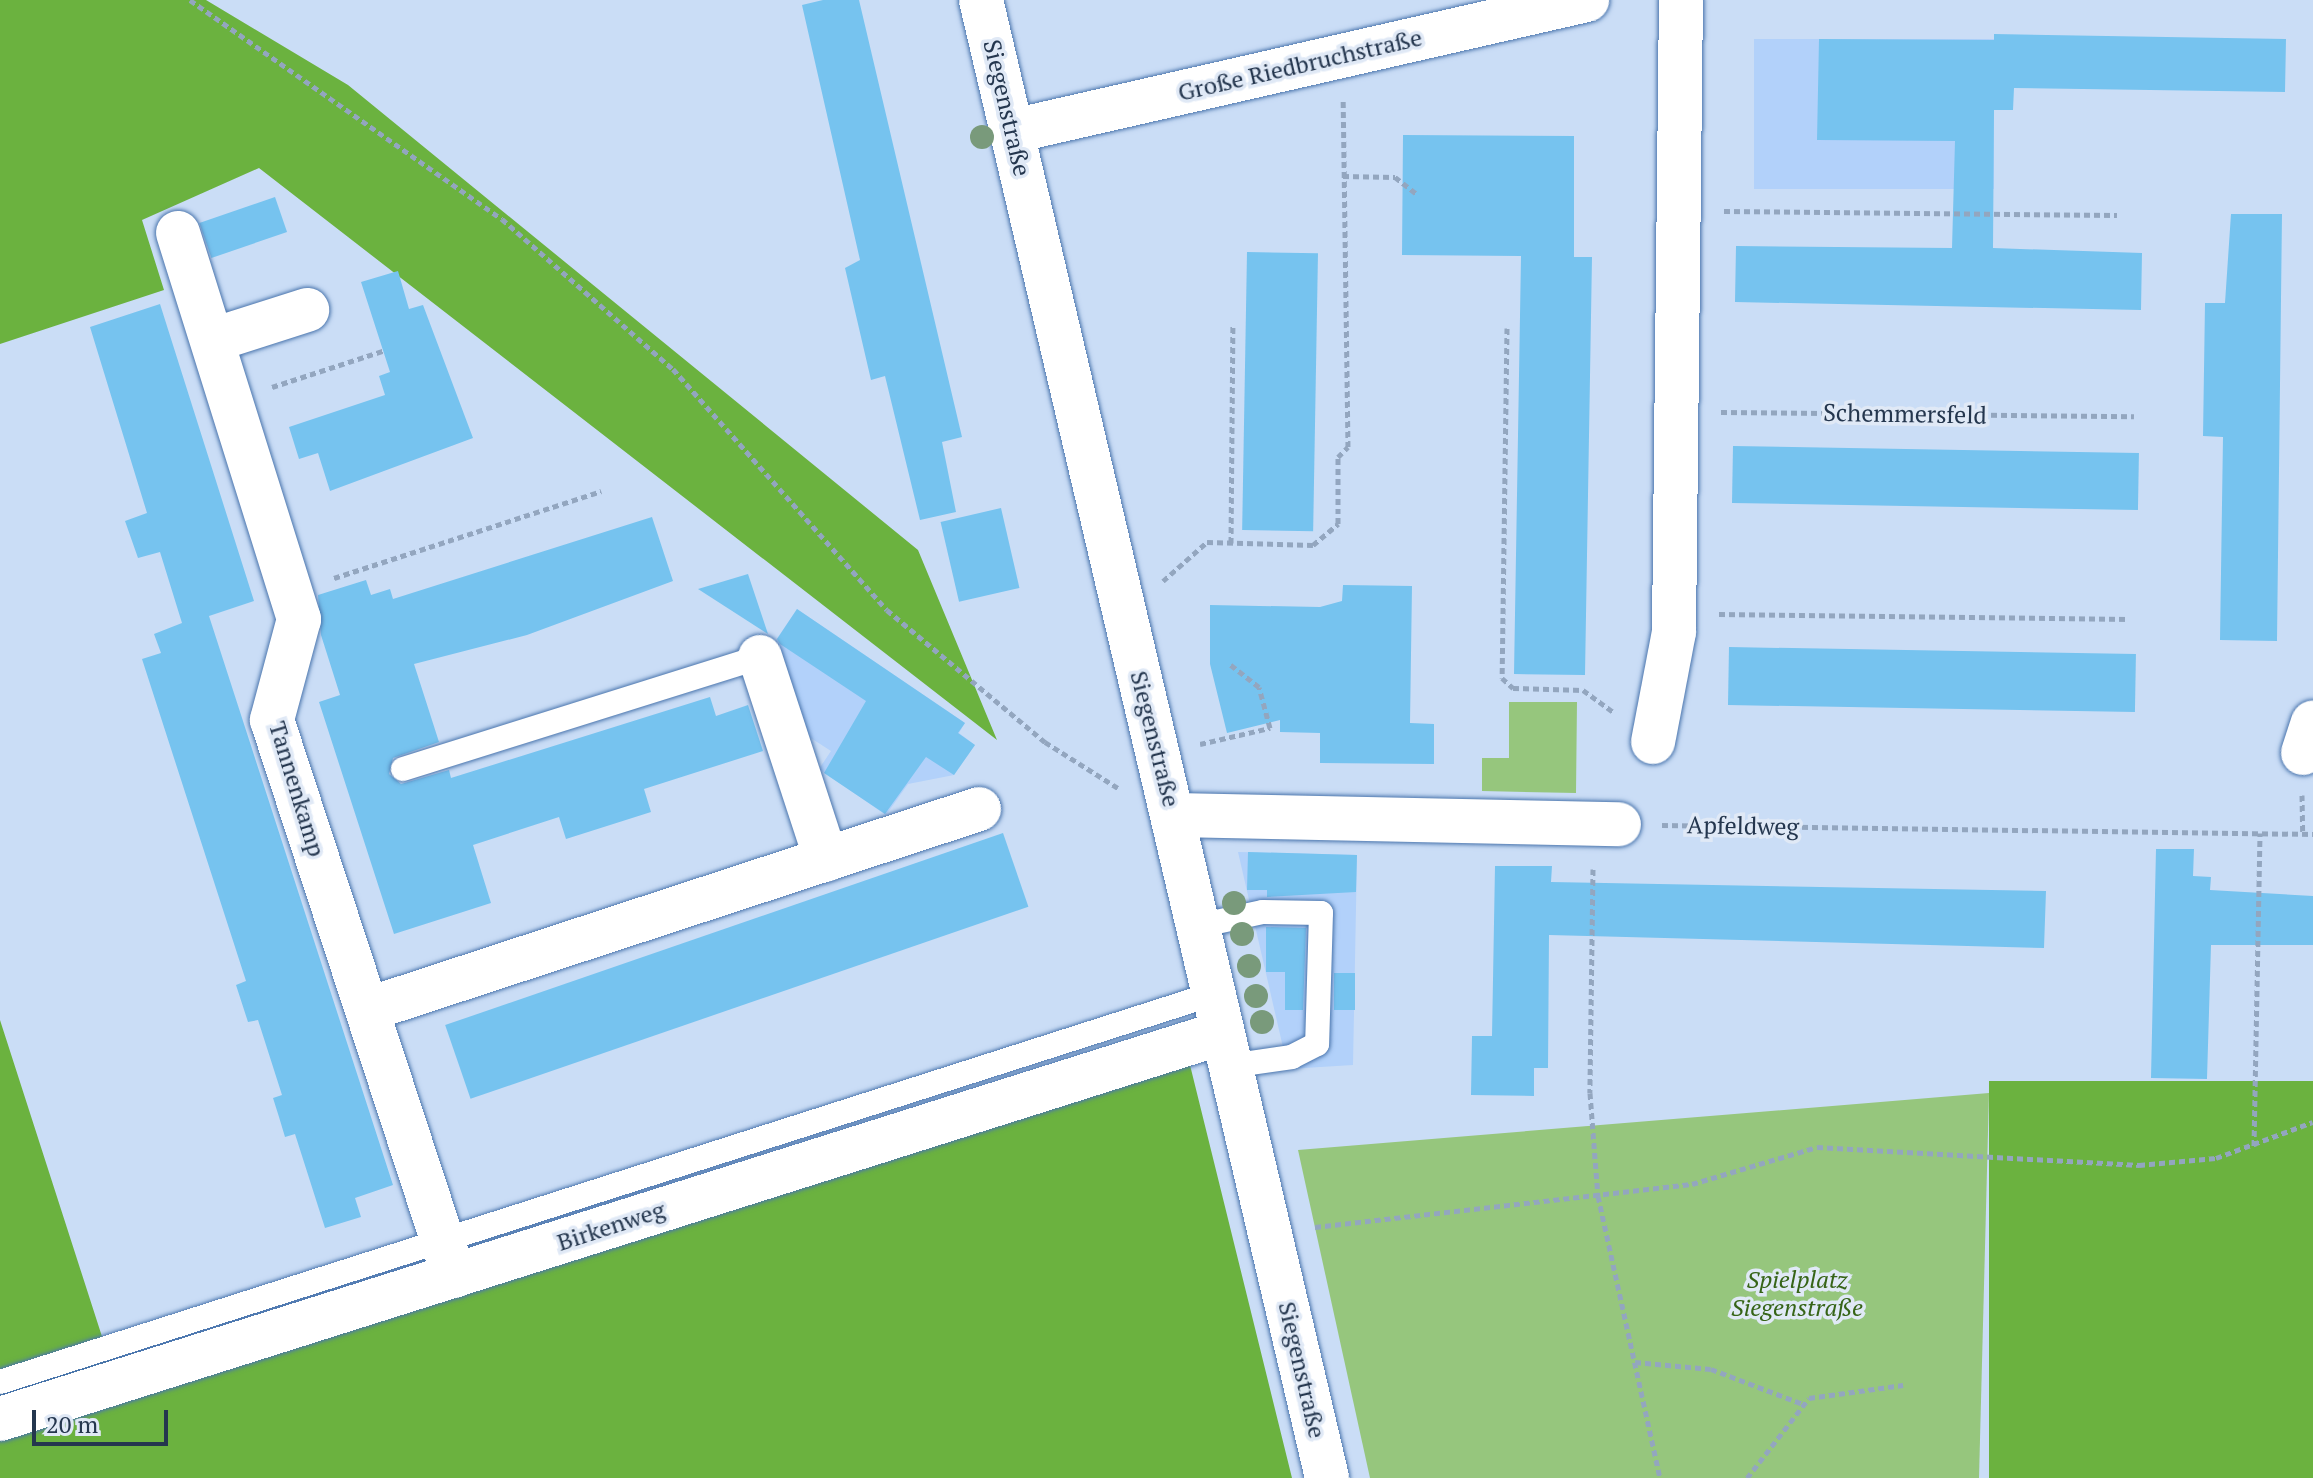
<!DOCTYPE html>
<meta charset="utf-8">
<style>
body{margin:0}
#map{position:relative;width:2313px;height:1478px;overflow:hidden;background:#caddf6;font-family:"PT Serif",serif}
div>[style]{position:absolute}
[style*='--x']{left:calc(var(--x)*1px);top:calc(var(--y)*1px);width:calc(var(--w)*1px);rotate:calc(var(--a)*1deg)}
.built>*{inset:0;background:#b2d1fa;transform-origin:0 0}
.green>*{inset:0;background:#96c67d}
.forest>*{inset:0;background:#6bb23f;transform-origin:0 0}
.building>*{inset:0;background:#76c3ef;transform-origin:0 0}
.path>*{height:5px;margin-top:-2.5px;transform-origin:0;background:repeating-linear-gradient(90deg,#93a6bf 0 6px,transparent 0 10px)}
.roads{filter:drop-shadow(0 0 2px #4a75ad) drop-shadow(0 0 2px #4a75ad)}
.lane>*{height:24px;margin:-12px;padding:0 12px;transform-origin:12px;border-radius:12px;background:#fff}
.street>*{height:44px;margin:-22px;padding:0 22px;transform-origin:22px;border-radius:22px;background:#fff}
.trees>*{width:24px;height:24px;margin:-12px;border-radius:50%;background:#799a7b}
span{translate:-50% -50%;white-space:nowrap;text-align:center;line-height:1.15;-webkit-text-stroke:7px #e0e9f6;paint-order:stroke}
.street-label{font-size:24px;color:#24364e}
.park-label{font-size:24px;color:#366417;font-style:italic}
.scale{position:absolute;left:32px;top:1410px;width:136px;height:36px;box-sizing:border-box;border:4px solid #24364e;border-top:0;padding-left:10px;font-size:24px;line-height:28px;white-space:nowrap;color:#24364e;-webkit-text-stroke:6px #e0e9f6;paint-order:stroke}
</style>
<div id="map">
<div class="built">
<i style="left:1754px;top:39px;width:240px;height:150px"></i>
<i style="clip-path:polygon(797px 609px,965px 723px,959px 733px,975px 745px,954px 775px,908px 784px,886px 815px,819px 769px,831px 751px,803px 733px,776px 640px)"></i>
<i style="clip-path:polygon(1238px 852px,1357px 855px,1353px 1065px,1288px 1069px)"></i>
</div>
<div class="green">
<i style="clip-path:polygon(1509px 702px,1577px 702px,1576px 793px,1482px 791px,1482px 758px,1509px 758px)"></i>
<i style="clip-path:polygon(1989px 1093px,1979px 1478px,1370px 1478px,1298px 1150px)"></i>
</div>
<div class="forest">
<i style="clip-path:polygon(0 0,206px 0,348px 85px,918px 550px,997px 740px,259px 168px,142px 220px,164px 290px,0 344px)"></i>
<i style="clip-path:polygon(0 1020px,116px 1380px,1190px 1065px,1292px 1478px,0 1478px)"></i>
<i style="left:2313px;top:1081px;width:397px;height:324px;rotate:90deg"></i>
</div>
<div class="building">
<i style="clip-path:polygon(823px 0,859px 0,962px 437px,942px 442px,956px 512px,920px 520px,885px 376px,871px 380px,845px 268px,860px 260px,802px 5px)"></i>
<i style="clip-path:polygon(1994px 34px,2286px 39px,2285px 92px,2014px 88px,2013px 110px,1994px 110px,1993px 248px,2142px 253px,2141px 310px,1735px 302px,1736px 246px,1952px 248px,1955px 141px,1817px 140px,1819px 39px,1994px 40px)"></i>
<i style="clip-path:polygon(1403px 135px,1574px 136px,1574px 257px,1592px 257px,1585px 675px,1514px 674px,1521px 256px,1402px 255px)"></i>
<i style="left:275px;top:197px;width:37px;height:80px;rotate:71deg"></i>
<i style="clip-path:polygon(2231px 214px,2282px 214px,2277px 641px,2220px 640px,2223px 437px,2203px 436px,2205px 303px,2225px 303px)"></i>
<i style="left:1247px;top:252px;width:71px;height:278px;rotate:1deg"></i>
<i style="clip-path:polygon(398px 271px,409px 309px,423px 305px,473px 438px,330px 491px,318px 453px,299px 459px,289px 427px,385px 395px,379px 376px,390px 372px,361px 282px)"></i>
<i style="clip-path:polygon(160px 304px,254px 601px,209px 616px,393px 1185px,355px 1198px,361px 1217px,325px 1228px,295px 1134px,285px 1137px,279px 1117px,273px 1098px,282px 1095px,258px 1020px,248px 1022px,236px 985px,246px 981px,142px 659px,161px 653px,154px 634px,182px 623px,160px 552px,138px 558px,125px 521px,147px 513px,90px 327px)"></i>
<i style="left:1733px;top:446px;width:406px;height:57px;rotate:1deg"></i>
<i style="left:1001px;top:508px;width:82px;height:62px;rotate:77deg"></i>
<i style="clip-path:polygon(652px 517px,673px 581px,527px 635px,414px 664px,439px 742px,393px 758px,389px 774px,401px 784px,449px 770px,451px 778px,710px 697px,716px 716px,748px 705px,763px 751px,644px 789px,651px 812px,566px 839px,559px 817px,473px 845px,491px 903px,394px 934px,319px 702px,340px 695px,321px 635px,318px 595px,366px 580px,371px 595px,390px 589px,393px 599px)"></i>
<i style="clip-path:polygon(748px 574px,768px 634px,698px 589px)"></i>
<i style="clip-path:polygon(1343px 585px,1412px 586px,1410px 723px,1434px 724px,1434px 764px,1320px 763px,1320px 733px,1280px 732px,1280px 720px,1227px 733px,1210px 664px,1210px 605px,1320px 607px,1342px 601px)"></i>
<i style="clip-path:polygon(797px 609px,965px 723px,958px 733px,975px 745px,954px 775px,926px 757px,885px 814px,824px 773px,866px 701px,780px 644px,777px 639px)"></i>
<i style="left:1729px;top:647px;width:407px;height:58px;rotate:1deg"></i>
<i style="left:1003px;top:833px;width:78px;height:590px;rotate:71deg"></i>
<i style="clip-path:polygon(2156px 849px,2194px 849px,2193px 876px,2211px 877px,2210px 890px,2313px 896px,2313px 945px,2211px 945px,2207px 1079px,2151px 1078px)"></i>
<i style="clip-path:polygon(1248px 852px,1357px 855px,1356px 892px,1267px 897px,1267px 890px,1247px 890px)"></i>
<i style="clip-path:polygon(1495px 866px,1552px 866px,1551px 882px,2046px 891px,2044px 948px,1549px 935px,1548px 1068px,1534px 1068px,1534px 1096px,1471px 1095px,1472px 1036px,1492px 1036px)"></i>
<i style="clip-path:polygon(1266px 927px,1306px 928px,1303px 1010px,1285px 1010px,1285px 972px,1266px 972px)"></i>
<i style="left:1334px;top:973px;width:21px;height:37px"></i>
</div>
<div class="path">
<i style="--x:190;--y:0;--w:381;--a:35.1"></i>
<i style="--x:502;--y:219;--w:227;--a:41.3"></i>
<i style="--x:673;--y:369;--w:322;--a:48.4"></i>
<i style="--x:887;--y:610;--w:206;--a:39.9"></i>
<i style="--x:1045;--y:742;--w:86;--a:32.2"></i>
<i style="--x:1343;--y:176;--w:52;--a:1.1"></i>
<i style="--x:1395;--y:177;--w:28;--a:38"></i>
<i style="--x:1724;--y:211;--w:393;--a:0.6"></i>
<i style="--x:1507;--y:328;--w:350;--a:90.8"></i>
<i style="--x:1502;--y:678;--w:15;--a:42"></i>
<i style="--x:1513;--y:688;--w:70;--a:1.6"></i>
<i style="--x:1583;--y:690;--w:37;--a:36"></i>
<i style="--x:272;--y:387;--w:119;--a:-18.1"></i>
<i style="--x:1721;--y:412;--w:413;--a:0.6"></i>
<i style="--x:1231;--y:543;--w:217;--a:-89.5"></i>
<i style="--x:334;--y:578;--w:281;--a:-18"></i>
<i style="--x:1163;--y:581;--w:59;--a:-41.6"></i>
<i style="--x:1207;--y:542;--w:106;--a:1.6"></i>
<i style="--x:1313;--y:545;--w:33;--a:-40"></i>
<i style="--x:1338;--y:524;--w:67;--a:-90"></i>
<i style="--x:1338;--y:457;--w:14;--a:-45"></i>
<i style="--x:1348;--y:447;--w:347;--a:-90.8"></i>
<i style="--x:1719;--y:614;--w:410;--a:0.7"></i>
<i style="--x:1200;--y:744;--w:72;--a:-12.9"></i>
<i style="--x:1270;--y:728;--w:42;--a:-105"></i>
<i style="--x:1259;--y:687;--w:36;--a:-142"></i>
<i style="--x:2302;--y:795;--w:39;--a:89"></i>
<i style="--x:1662;--y:825;--w:651;--a:0.79"></i>
<i style="--x:1593;--y:869;--w:224;--a:90.8"></i>
<i style="--x:1590;--y:1093;--w:103;--a:85.6"></i>
<i style="--x:1598;--y:1196;--w:289;--a:77.6"></i>
<i style="--x:2254;--y:1146;--w:313;--a:-88.9"></i>
<i style="--x:1315;--y:1227;--w:379;--a:-6.5"></i>
<i style="--x:1692;--y:1184;--w:130;--a:-16.5"></i>
<i style="--x:1817;--y:1147;--w:323;--a:3.2"></i>
<i style="--x:2139;--y:1165;--w:77;--a:-5.2"></i>
<i style="--x:2216;--y:1158;--w:103;--a:-20.4"></i>
<i style="--x:1635;--y:1362;--w:76;--a:5.3"></i>
<i style="--x:1711;--y:1369;--w:98;--a:20.8"></i>
<i style="--x:1747;--y:1478;--w:101;--a:-52.2"></i>
<i style="--x:1809;--y:1398;--w:95;--a:-7.9"></i>
</div>
<div class="roads">
<div class="lane">
<i style="--x:403;--y:769;--w:374;--a:-17.4"></i>
<i style="--x:1198;--y:926;--w:66;--a:-12.2"></i>
<i style="--x:1263;--y:912;--w:58;--a:1"></i>
<i style="--x:1321;--y:913;--w:131;--a:91.7"></i>
<i style="--x:1317;--y:1044;--w:28;--a:153"></i>
<i style="--x:1292;--y:1057;--w:64;--a:171.9"></i>
<i style="--x:0;--y:1382;--w:1274;--a:-17.74"></i>
</div>
<div class="street">
<i style="--x:981;--y:0;--w:1518;--a:76.82"></i>
<i style="--x:1013;--y:131;--w:589;--a:-12.86"></i>
<i style="--x:178;--y:233;--w:405;--a:72.6"></i>
<i style="--x:299;--y:619;--w:105;--a:105"></i>
<i style="--x:272;--y:720;--w:585;--a:71.87"></i>
<i style="--x:213;--y:340;--w:99;--a:-17.7"></i>
<i style="--x:760;--y:657;--w:213;--a:71.9"></i>
<i style="--x:1653;--y:742;--w:112;--a:-79.2"></i>
<i style="--x:1674;--y:632;--w:632;--a:-89.37"></i>
<i style="--x:2303;--y:753;--w:32;--a:-72"></i>
<i style="--x:1174;--y:815;--w:445;--a:1.2"></i>
<i style="--x:369;--y:1009;--w:642;--a:-18.15"></i>
<i style="--x:0;--y:1419;--w:1281;--a:-17.54"></i>
</div>
</div>
<div class="trees">
<i style="left:982px;top:137px"></i>
<i style="left:1234px;top:903px"></i>
<i style="left:1242px;top:934px"></i>
<i style="left:1249px;top:966px"></i>
<i style="left:1256px;top:996px"></i>
<i style="left:1262px;top:1022px"></i>
</div>
<div class="street-label">
<span style="left:1300px;top:65px;rotate:-13deg">Große Riedbruchstraße</span>
<span style="left:1007px;top:108px;rotate:77deg">Siegenstraße</span>
<span style="left:1905px;top:414px;rotate:1deg">Schemmersfeld</span>
<span style="left:1155px;top:739px;rotate:76deg">Siegenstraße</span>
<span style="left:297px;top:789px;rotate:73deg">Tannenkamp</span>
<span style="left:1743px;top:826px;rotate:1deg">Apfeldweg</span>
<span style="left:611px;top:1226px;rotate:-18deg">Birkenweg</span>
<span style="left:1302px;top:1370px;rotate:77deg">Siegenstraße</span>
</div>
<div class="park-label">
<span style="left:1797px;top:1294px">Spielplatz<br>Siegenstraße</span>
</div>
<div class="scale">20 m</div>
</div>
